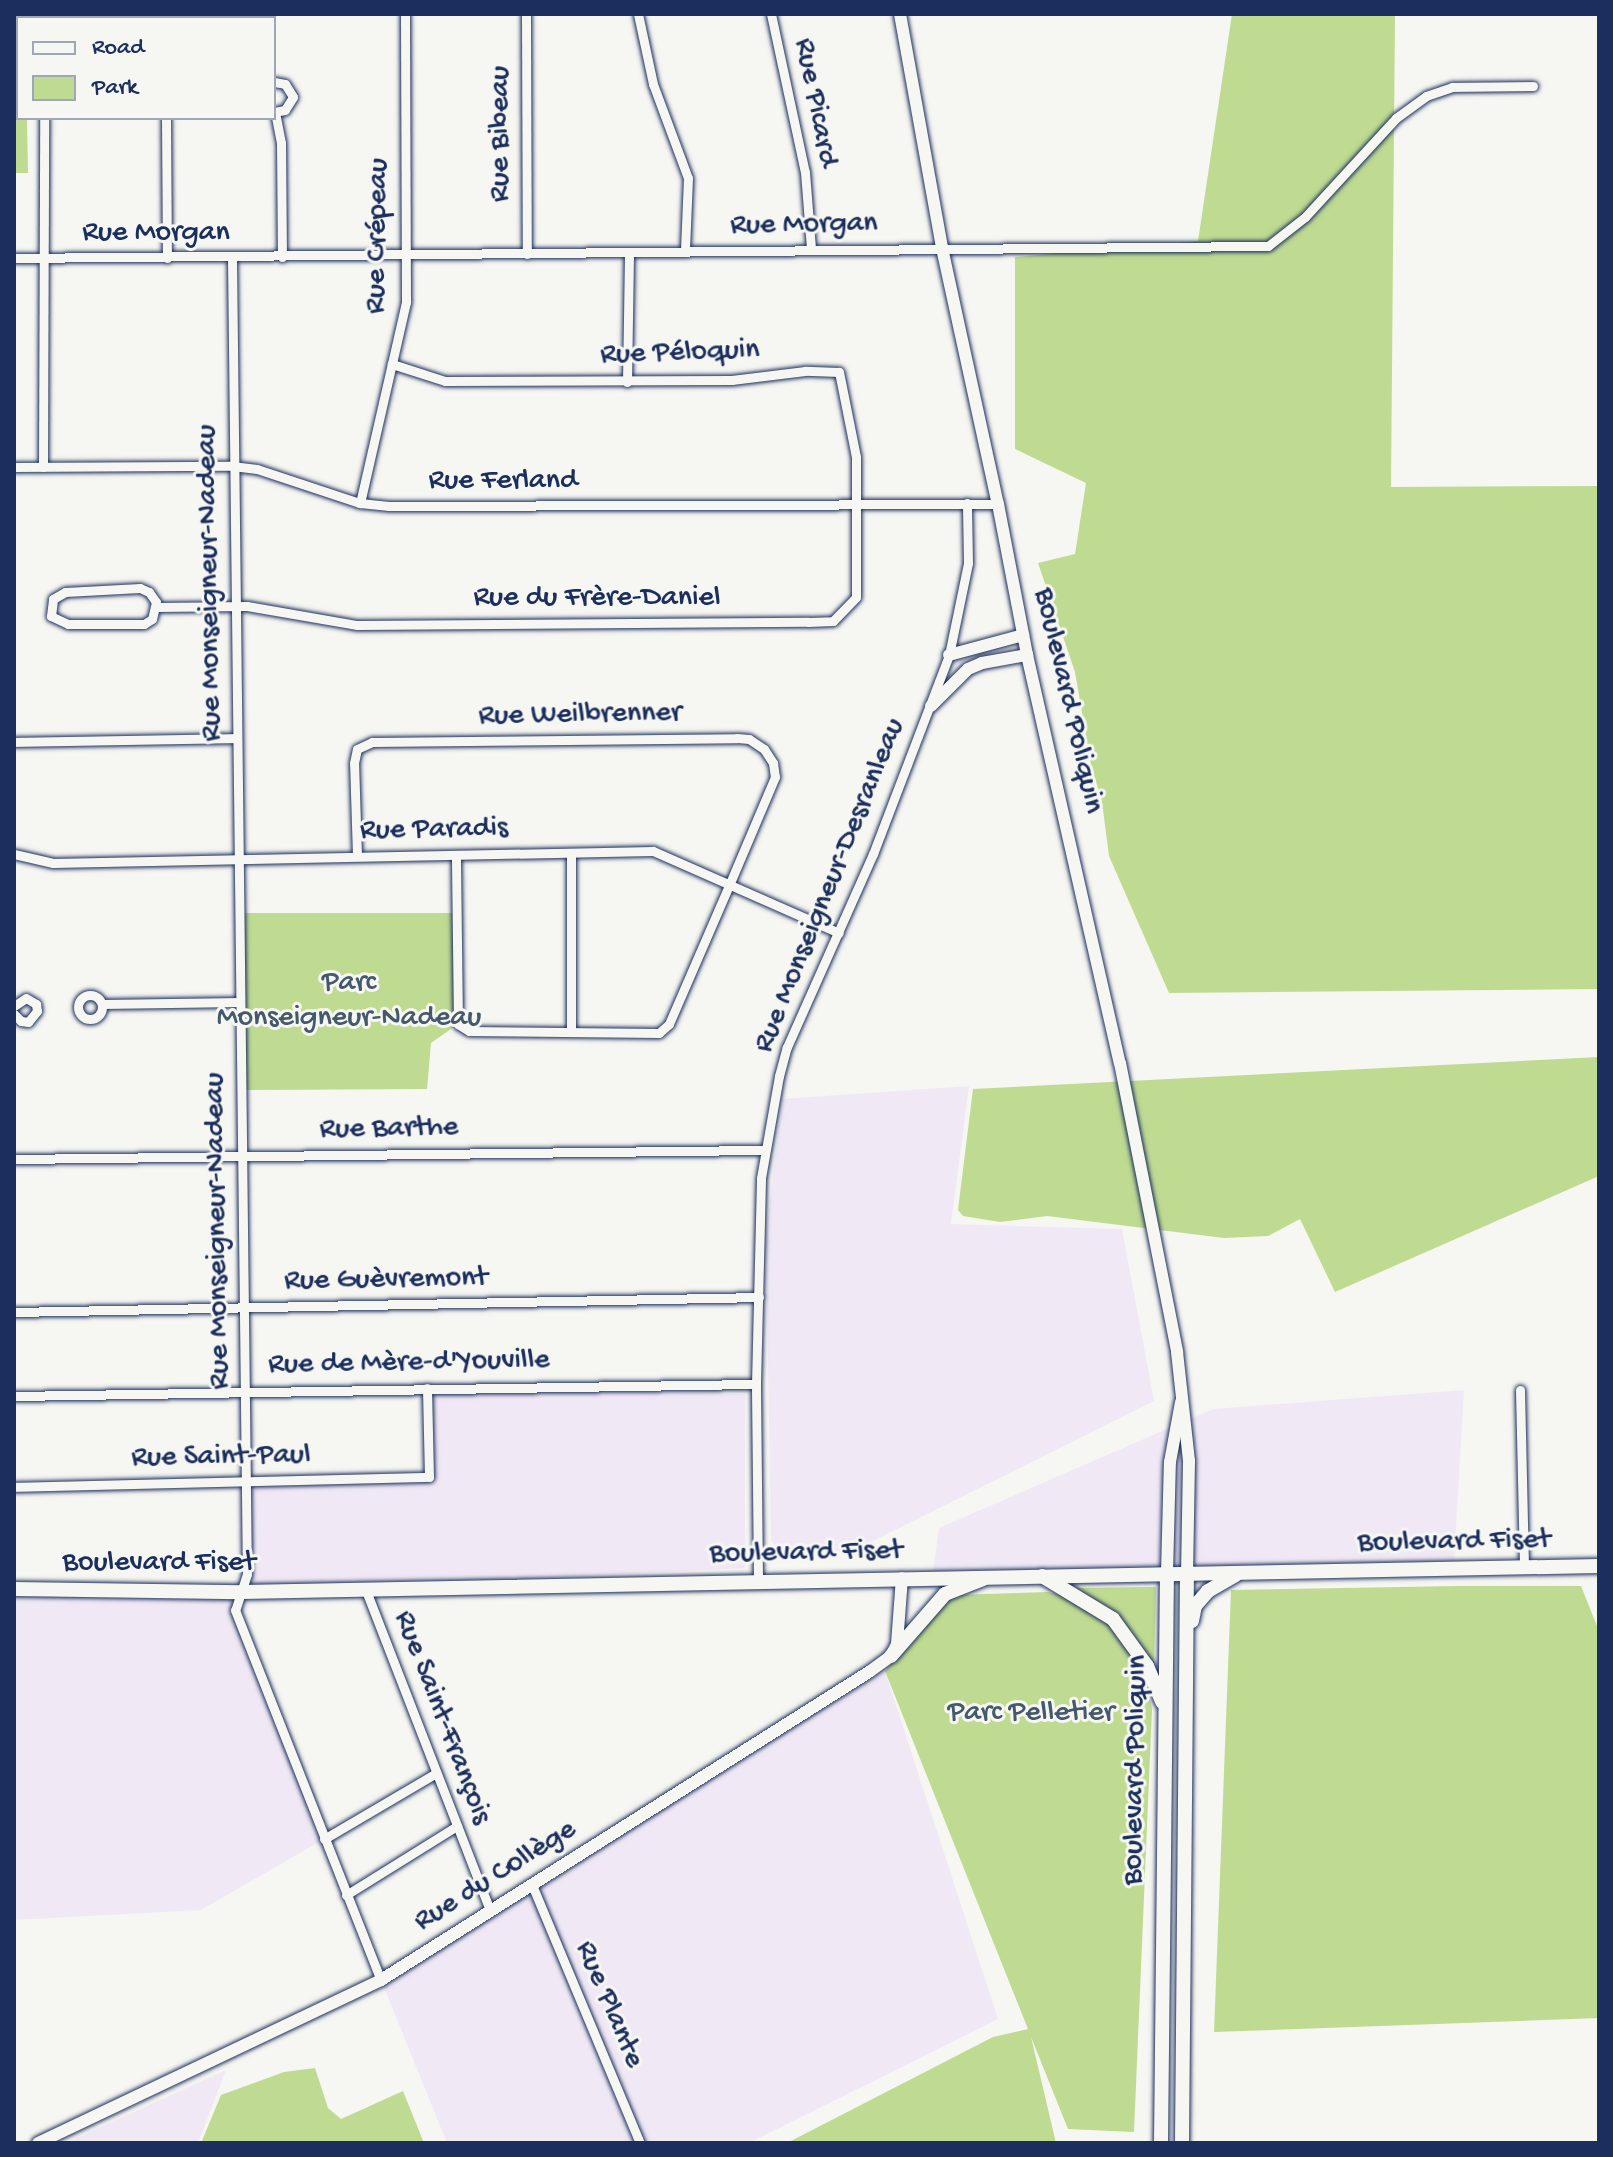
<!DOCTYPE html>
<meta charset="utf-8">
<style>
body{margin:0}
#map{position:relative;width:1613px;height:2157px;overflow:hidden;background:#f6f6f2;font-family:"Gochi Hand",sans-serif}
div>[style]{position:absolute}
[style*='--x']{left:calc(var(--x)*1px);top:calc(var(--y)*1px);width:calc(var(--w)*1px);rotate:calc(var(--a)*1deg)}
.built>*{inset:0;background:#f0e9f5}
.green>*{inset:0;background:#bfdb92}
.roads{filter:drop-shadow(0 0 2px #1b2f5e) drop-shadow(0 0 2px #1b2f5e)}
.street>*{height:9px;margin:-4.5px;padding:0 4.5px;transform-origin:4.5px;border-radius:4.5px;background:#f6f6f2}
.street>.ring{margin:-4.5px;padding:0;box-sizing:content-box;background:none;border:9px solid #f6f6f2;border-radius:50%}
.secondary>*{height:12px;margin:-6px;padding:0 6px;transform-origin:6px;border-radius:6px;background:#f6f6f2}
.primary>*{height:14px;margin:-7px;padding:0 7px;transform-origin:7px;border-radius:7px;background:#f6f6f2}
span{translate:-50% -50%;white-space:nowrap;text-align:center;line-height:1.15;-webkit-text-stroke:6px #f6f6f2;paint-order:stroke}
.street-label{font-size:30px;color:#1b2f5e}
.park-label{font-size:30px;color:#445a6b}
.frame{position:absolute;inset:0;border:16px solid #1b2f5e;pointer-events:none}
.legend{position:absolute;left:16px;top:16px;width:260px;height:104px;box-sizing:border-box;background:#f6f6f2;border:2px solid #9ea6b7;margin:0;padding:10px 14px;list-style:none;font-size:24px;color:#1b2f5e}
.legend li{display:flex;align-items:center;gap:16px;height:40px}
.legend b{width:40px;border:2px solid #9ea6b7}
</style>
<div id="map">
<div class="built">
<i style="clip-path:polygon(969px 1086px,951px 1224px,1122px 1229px,1154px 1401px,851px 1552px,779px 1550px,771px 1540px,766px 1236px,782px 1099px)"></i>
<i style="clip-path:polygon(427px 1388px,745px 1394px,745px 1568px,243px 1592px,235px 1610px,324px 1839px,201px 1910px,14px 1920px,14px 1594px,242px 1592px,246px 1482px,429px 1477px)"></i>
<i style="clip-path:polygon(1464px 1390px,1454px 1562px,933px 1572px,939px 1528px,1213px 1409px)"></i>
<i style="clip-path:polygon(885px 1671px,998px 2019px,749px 2143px,447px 2143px,381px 1980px)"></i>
<i style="clip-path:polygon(226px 2070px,198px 2143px,66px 2143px)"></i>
</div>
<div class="green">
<i style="clip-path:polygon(1232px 14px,1395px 14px,1391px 487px,1599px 486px,1599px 989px,1169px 993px,1109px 856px,1102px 802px,1091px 765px,1075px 672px,1038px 563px,1075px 554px,1086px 483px,1015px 449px,1015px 257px,1198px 241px)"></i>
<i style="clip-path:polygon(14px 38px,18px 38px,18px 118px,27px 118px,28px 173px,14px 173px)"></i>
<i style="clip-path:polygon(239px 913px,456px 913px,458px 1024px,431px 1043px,427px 1089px,241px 1090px)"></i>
<i style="clip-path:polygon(1599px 1057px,1599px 1176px,1335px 1292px,1300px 1219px,1268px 1236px,1224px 1238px,1047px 1216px,1000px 1222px,963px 1216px,958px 1210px,973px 1089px)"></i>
<i style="clip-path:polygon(1456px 1586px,1581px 1586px,1599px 1631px,1599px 2018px,1214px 2032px,1231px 1590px)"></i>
<i style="clip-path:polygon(1156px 1587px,1154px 1672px,1121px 1622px,1070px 1588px)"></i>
<i style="clip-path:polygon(1048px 1592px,1082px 1601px,1112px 1622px,1146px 1677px,1152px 1709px,1134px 2132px,1068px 2129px,1031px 2037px,1056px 2143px,787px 2143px,993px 2037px,1028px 2029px,885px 1671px,952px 1595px)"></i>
<i style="clip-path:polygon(315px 2068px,328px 2108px,341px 2119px,403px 2091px,424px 2143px,201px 2143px,221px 2095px,284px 2072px)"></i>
</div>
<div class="roads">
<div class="street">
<i style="--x:43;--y:14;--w:4;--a:90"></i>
<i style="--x:166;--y:14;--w:4;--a:90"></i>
<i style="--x:526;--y:14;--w:240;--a:89.8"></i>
<i style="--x:638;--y:14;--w:72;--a:77.9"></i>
<i style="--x:653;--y:84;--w:100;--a:69.6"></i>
<i style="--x:688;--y:178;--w:73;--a:92.4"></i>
<i style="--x:771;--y:14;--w:162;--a:77.9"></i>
<i style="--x:805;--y:172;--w:77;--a:85.5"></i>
<i style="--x:274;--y:82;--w:11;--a:10"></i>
<i style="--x:285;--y:84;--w:15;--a:58"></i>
<i style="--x:293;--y:97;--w:15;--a:122"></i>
<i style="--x:285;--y:110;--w:11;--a:170"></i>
<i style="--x:275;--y:112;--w:32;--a:79"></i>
<i style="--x:281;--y:143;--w:114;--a:89.5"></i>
<i style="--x:166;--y:118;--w:140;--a:89.6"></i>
<i style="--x:14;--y:258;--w:1254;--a:-0.55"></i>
<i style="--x:1268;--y:246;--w:47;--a:-38.1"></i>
<i style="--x:1305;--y:217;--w:134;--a:-47.4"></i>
<i style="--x:1396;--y:118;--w:37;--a:-36"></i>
<i style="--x:1426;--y:96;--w:28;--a:-19"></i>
<i style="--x:1452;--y:87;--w:81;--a:-0.7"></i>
<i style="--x:232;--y:258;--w:1316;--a:89.35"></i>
<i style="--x:247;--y:1574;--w:38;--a:108"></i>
<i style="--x:235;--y:1610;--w:398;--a:68.5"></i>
<i style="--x:627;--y:382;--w:130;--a:-89.1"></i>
<i style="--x:14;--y:467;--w:218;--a:-0.3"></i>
<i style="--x:232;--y:466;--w:25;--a:7"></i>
<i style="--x:257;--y:469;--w:108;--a:18.3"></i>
<i style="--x:360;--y:503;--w:29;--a:6"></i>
<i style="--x:389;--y:506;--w:609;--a:-0.19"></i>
<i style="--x:43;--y:467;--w:349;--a:-89.8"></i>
<i style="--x:360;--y:503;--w:206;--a:-77.1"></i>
<i style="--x:406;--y:302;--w:288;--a:-90.2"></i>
<i style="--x:140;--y:588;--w:10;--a:24"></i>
<i style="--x:149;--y:592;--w:12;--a:55"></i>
<i style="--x:156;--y:602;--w:17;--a:103"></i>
<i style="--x:152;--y:619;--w:9;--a:148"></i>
<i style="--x:144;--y:624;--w:76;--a:180"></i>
<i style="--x:68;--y:624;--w:19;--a:-155"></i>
<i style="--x:51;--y:616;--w:17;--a:-83"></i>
<i style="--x:53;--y:599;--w:14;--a:-30"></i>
<i style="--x:65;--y:592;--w:75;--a:-3.1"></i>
<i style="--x:157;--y:607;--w:90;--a:-0.6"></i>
<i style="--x:247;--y:606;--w:112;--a:9.8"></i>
<i style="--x:357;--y:625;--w:451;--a:-0.4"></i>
<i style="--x:808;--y:622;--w:25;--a:-2"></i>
<i style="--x:833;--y:621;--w:33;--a:-46"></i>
<i style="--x:856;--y:597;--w:140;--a:-90"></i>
<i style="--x:856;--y:457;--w:87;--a:-101.3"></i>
<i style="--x:839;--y:372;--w:34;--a:-178"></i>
<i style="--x:805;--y:371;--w:74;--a:173"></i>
<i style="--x:732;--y:380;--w:287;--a:179.8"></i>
<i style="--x:445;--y:381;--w:56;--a:-162.2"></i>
<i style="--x:14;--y:742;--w:223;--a:-1"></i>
<i style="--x:571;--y:853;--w:179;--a:90"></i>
<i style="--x:14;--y:854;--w:40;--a:13"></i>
<i style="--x:53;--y:863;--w:600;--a:-1.15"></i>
<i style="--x:653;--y:851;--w:203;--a:23.8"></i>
<i style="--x:357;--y:856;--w:93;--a:-91.8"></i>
<i style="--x:354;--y:763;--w:14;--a:-78"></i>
<i style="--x:357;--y:749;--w:17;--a:-25"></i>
<i style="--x:372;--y:742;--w:365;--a:-0.6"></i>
<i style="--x:737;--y:738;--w:12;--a:5"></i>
<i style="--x:749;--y:739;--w:18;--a:34"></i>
<i style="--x:764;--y:749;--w:17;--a:57"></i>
<i style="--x:773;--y:763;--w:14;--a:82"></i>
<i style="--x:775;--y:777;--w:115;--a:113"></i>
<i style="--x:730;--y:883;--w:154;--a:113.4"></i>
<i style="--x:669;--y:1024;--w:13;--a:138"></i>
<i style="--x:659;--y:1033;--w:190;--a:-179.4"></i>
<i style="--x:469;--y:1031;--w:13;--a:-148"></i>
<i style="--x:458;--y:1024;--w:169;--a:-90.7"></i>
<i class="ring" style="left:78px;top:995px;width:15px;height:15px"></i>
<i style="--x:102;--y:1004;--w:138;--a:-0.8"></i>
<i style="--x:14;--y:1006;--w:14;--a:-34"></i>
<i style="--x:26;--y:998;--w:12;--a:31"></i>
<i style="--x:36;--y:1004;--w:7;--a:82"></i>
<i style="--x:37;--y:1011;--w:14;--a:129"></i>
<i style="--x:28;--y:1022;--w:7;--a:-172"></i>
<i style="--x:21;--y:1021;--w:10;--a:-135"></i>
<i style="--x:14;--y:1159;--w:751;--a:-0.69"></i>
<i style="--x:14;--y:1312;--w:745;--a:-1.15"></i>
<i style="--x:1520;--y:1390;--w:178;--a:88.7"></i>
<i style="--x:14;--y:1396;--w:742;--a:-0.93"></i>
<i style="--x:14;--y:1487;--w:415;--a:-1.4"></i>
<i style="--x:429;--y:1477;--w:89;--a:-91.3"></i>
<i style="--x:758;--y:1579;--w:195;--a:-90.6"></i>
<i style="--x:756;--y:1384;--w:206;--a:-88.6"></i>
<i style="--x:761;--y:1178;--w:104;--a:-80"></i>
<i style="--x:779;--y:1076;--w:30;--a:-75"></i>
<i style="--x:787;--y:1047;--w:211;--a:-66"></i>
<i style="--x:873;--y:854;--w:213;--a:-69.1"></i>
<i style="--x:949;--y:655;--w:94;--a:-78.3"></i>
<i style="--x:968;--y:563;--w:60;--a:-91"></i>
<i style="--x:365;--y:1588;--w:346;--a:68.8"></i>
<i style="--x:324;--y:1839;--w:130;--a:-30.5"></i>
<i style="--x:532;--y:1885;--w:280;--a:67.3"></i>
<i style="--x:346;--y:1895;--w:131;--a:-31.9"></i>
</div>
<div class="secondary">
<i style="--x:900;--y:14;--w:238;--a:79.8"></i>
<i style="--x:942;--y:248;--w:262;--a:77.7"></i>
<i style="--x:998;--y:504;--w:154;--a:79.1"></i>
<i style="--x:1027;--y:655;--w:418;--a:77.2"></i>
<i style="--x:1120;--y:1063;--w:295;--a:78.8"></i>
<i style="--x:1177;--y:1352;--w:110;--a:83.7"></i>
<i style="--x:1189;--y:1461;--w:112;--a:91"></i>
<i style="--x:949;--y:655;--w:77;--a:-15.1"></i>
<i style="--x:931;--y:706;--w:52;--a:-45"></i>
<i style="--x:968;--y:669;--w:15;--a:-23"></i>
<i style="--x:982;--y:663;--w:46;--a:-10.1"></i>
<i style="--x:1167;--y:1573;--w:111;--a:-88.5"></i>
<i style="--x:1170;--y:1462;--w:61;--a:-79.6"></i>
<i style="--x:38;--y:2143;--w:380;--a:-25.4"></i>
<i style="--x:381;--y:1980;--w:577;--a:-32.26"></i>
<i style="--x:869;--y:1672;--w:27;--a:-36"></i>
<i style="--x:891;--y:1656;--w:13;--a:-63"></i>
<i style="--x:897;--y:1644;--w:66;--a:-85.7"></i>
</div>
<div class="primary">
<i style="--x:1042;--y:1576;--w:83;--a:31.2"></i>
<i style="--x:1113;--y:1619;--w:58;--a:54.1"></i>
<i style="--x:1147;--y:1666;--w:39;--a:67"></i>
<i style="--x:14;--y:1589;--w:228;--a:0.8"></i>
<i style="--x:242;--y:1592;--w:1357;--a:-1.1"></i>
<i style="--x:1192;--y:1621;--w:15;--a:-79"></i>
<i style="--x:1195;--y:1606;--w:20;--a:-49"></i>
<i style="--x:1208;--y:1591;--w:32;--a:-30"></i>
<i style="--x:891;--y:1656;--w:82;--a:-48.9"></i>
<i style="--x:945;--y:1594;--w:41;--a:-21.5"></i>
<i style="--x:1161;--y:2143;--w:570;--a:-89.4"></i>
<i style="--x:1182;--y:2143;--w:570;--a:-89.5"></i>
</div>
</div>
<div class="street-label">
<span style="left:814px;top:103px;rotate:79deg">Rue Picard</span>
<span style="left:502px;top:134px;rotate:-90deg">Rue Bibeau</span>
<span style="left:804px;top:226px;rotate:-1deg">Rue Morgan</span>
<span style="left:156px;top:234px">Rue Morgan</span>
<span style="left:379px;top:236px;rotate:-89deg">Rue Crépeau</span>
<span style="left:680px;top:354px;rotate:-2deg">Rue Péloquin</span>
<span style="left:503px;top:482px">Rue Ferland</span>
<span style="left:211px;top:583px;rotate:-91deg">Rue Monseigneur-Nadeau</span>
<span style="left:597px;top:599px">Rue du Frère-Daniel</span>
<span style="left:1067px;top:701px;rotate:77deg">Boulevard Poliquin</span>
<span style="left:580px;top:716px;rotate:-1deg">Rue Weilbrenner</span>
<span style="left:434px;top:831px;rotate:-1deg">Rue Paradis</span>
<span style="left:831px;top:886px;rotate:-68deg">Rue Monseigneur-Desranleau</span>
<span style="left:389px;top:1130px;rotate:-1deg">Rue Barthe</span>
<span style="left:219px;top:1231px;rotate:-91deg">Rue Monseigneur-Nadeau</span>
<span style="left:386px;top:1281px;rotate:-1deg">Rue Guèvremont</span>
<span style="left:409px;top:1364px;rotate:-1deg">Rue de Mère-d'Youville</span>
<span style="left:221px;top:1458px;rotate:-1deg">Rue Saint-Paul</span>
<span style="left:1454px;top:1543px;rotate:-1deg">Boulevard Fiset</span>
<span style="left:806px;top:1554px;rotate:-1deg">Boulevard Fiset</span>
<span style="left:159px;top:1564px">Boulevard Fiset</span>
<span style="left:441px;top:1718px;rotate:69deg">Rue Saint-François</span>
<span style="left:1137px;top:1770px;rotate:-89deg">Boulevard Poliquin</span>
<span style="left:496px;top:1877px;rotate:-32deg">Rue du Collège</span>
<span style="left:608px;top:2005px;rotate:67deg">Rue Plante</span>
</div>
<div class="park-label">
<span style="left:349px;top:1001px">Parc<br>Monseigneur-Nadeau</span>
<span style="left:1031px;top:1714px">Parc Pelletier</span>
</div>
<div class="frame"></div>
<ul class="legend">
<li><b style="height:10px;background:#f6f6f2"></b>Road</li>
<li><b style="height:22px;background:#bfdb92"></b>Park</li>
</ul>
</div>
